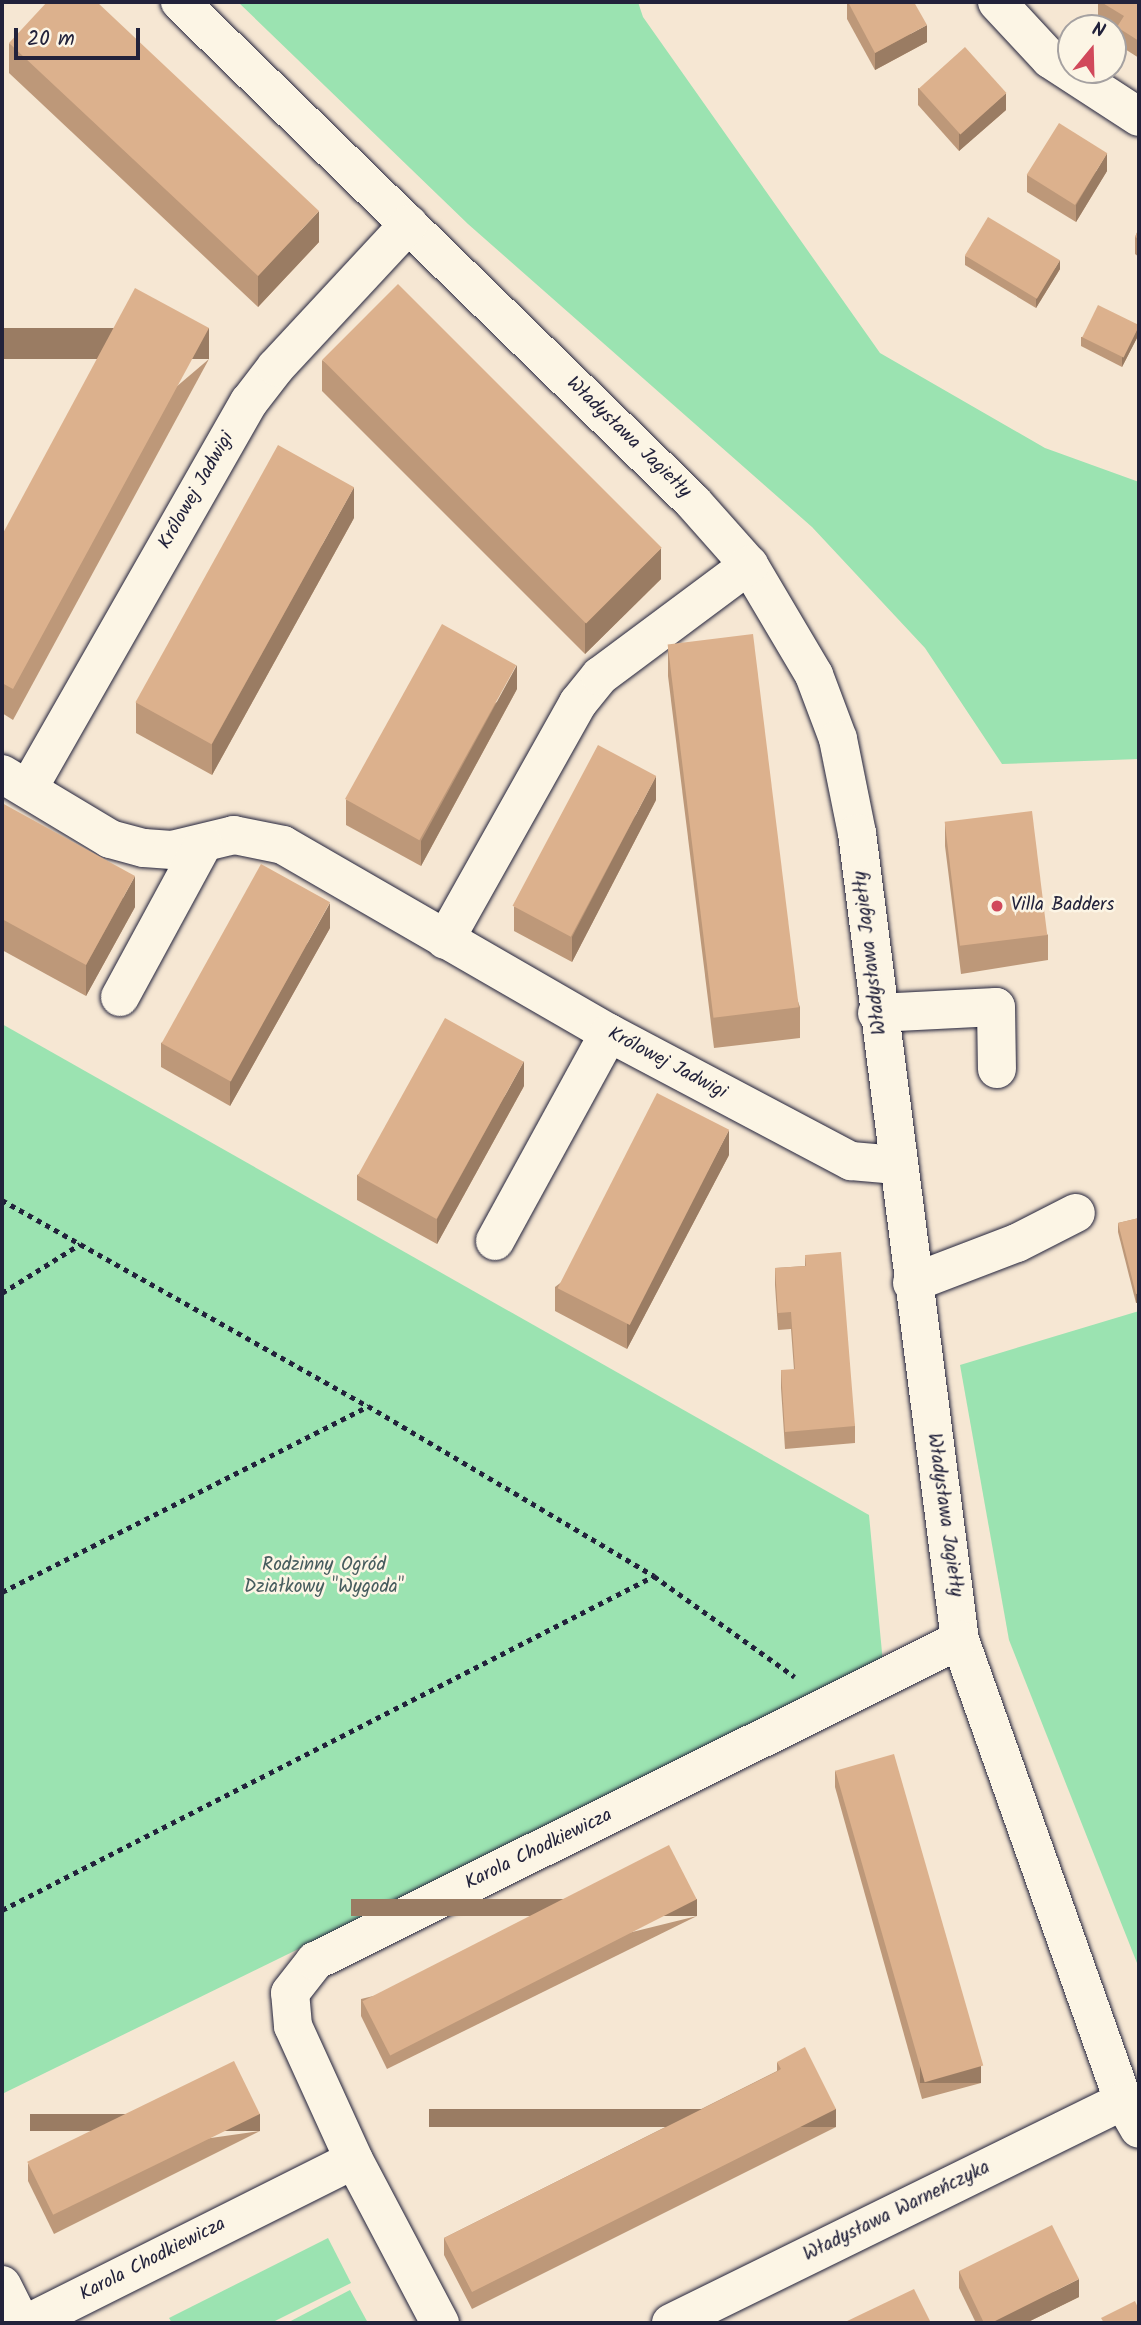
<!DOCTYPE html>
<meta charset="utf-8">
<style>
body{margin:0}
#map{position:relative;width:1141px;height:2325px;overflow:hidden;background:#f6e7d3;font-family:Kalam,sans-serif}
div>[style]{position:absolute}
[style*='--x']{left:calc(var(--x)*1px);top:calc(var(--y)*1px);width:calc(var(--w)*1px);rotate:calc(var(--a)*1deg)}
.green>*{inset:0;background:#9be3b1}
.path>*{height:4.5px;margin-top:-2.25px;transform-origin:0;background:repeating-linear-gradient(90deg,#22223b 0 5px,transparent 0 10px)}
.roads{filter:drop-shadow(0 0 2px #22223b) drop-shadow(0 0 2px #22223b)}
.minor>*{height:38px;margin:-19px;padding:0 19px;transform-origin:19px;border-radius:19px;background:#fcf5e5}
.wall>*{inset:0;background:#bd9879}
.shaded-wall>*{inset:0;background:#9a7c63;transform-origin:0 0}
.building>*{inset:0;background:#dcb18d;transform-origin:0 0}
.dots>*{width:19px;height:19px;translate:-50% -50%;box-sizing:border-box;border:4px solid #fcf5e5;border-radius:50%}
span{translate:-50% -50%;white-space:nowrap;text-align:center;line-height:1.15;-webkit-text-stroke:5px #fcf5e5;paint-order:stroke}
.street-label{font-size:19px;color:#22223b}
.poi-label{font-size:19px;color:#22223b}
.left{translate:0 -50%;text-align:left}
.park-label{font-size:19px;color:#465c5e}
.frame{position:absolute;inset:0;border:4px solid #22223b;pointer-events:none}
.north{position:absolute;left:1057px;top:14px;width:70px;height:70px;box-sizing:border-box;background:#fcf5e5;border:2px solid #a5a1a1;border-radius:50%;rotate:19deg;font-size:19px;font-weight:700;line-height:28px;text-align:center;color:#22223b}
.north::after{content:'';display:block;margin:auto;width:24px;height:32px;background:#d1495b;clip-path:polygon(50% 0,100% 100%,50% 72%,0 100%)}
.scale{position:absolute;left:14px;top:28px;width:126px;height:32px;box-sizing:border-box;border:4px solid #22223b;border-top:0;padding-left:9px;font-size:21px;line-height:24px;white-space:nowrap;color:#22223b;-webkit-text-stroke:5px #fcf5e5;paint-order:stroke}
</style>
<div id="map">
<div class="green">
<i style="clip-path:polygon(238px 2px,638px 2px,643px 17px,880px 353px,1045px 448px,1139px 482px,1139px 759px,1002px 764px,925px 648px,812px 527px,468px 224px)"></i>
<i style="clip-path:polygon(2px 1024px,869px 1515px,883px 1663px,2px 2094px)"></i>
<i style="clip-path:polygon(1139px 1311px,1139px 1968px,1009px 1640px,960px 1365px)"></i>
<i style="clip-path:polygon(328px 2238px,351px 2283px,271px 2323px,172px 2323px,169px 2318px)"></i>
<i style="clip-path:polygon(350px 2290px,368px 2323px,287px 2323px)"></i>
</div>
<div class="path">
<i style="--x:2;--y:1200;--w:420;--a:29.4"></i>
<i style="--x:368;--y:1406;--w:333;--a:30.7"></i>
<i style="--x:2;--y:1293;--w:92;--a:-32.1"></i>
<i style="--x:2;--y:1592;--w:411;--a:-26.9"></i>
<i style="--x:2;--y:1910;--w:733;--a:-27.12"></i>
<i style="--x:654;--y:1576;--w:173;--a:35.6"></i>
</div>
<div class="roads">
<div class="minor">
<i style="--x:180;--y:2;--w:716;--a:44.26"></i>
<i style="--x:693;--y:502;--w:84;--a:48.4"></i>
<i style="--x:749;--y:565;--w:128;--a:59.4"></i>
<i style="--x:814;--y:675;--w:68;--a:69.4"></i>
<i style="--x:838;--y:739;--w:96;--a:78.6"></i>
<i style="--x:857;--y:833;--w:814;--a:82.73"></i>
<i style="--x:960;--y:1640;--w:489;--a:70.5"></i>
<i style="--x:1123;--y:2101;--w:32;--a:60"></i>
<i style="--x:997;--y:2;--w:78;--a:47.1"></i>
<i style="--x:1050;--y:59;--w:106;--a:33.1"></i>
<i style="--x:2;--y:774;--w:126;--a:31"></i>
<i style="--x:110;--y:839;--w:35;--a:15"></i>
<i style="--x:144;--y:848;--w:28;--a:4"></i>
<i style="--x:172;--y:850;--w:64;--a:-13.6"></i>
<i style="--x:234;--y:835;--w:50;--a:11.5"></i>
<i style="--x:283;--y:845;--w:376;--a:30"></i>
<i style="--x:609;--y:1033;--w:274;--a:27.9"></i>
<i style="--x:851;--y:1161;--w:46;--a:5"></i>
<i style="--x:28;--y:789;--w:446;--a:-60.3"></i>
<i style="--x:249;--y:402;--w:44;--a:-52.4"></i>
<i style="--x:276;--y:367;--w:195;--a:-47.1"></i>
<i style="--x:445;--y:940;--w:272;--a:-60.7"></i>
<i style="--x:578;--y:703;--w:35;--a:-51"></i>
<i style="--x:600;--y:676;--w:186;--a:-36.7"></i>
<i style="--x:120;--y:997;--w:174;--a:-61.5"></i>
<i style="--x:877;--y:1013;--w:119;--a:-2.9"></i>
<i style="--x:996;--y:1007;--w:62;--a:89.1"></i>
<i style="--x:495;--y:1241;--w:237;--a:-61.3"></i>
<i style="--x:912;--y:1283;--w:112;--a:-20.9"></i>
<i style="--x:1017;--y:1243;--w:66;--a:-27"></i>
<i style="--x:2;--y:2285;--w:42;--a:63.4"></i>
<i style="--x:28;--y:2323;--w:364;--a:-26.6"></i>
<i style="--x:440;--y:2323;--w:184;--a:-117.8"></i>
<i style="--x:354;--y:2160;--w:147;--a:-114.5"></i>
<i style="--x:293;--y:2026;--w:33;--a:-95"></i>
<i style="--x:290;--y:1993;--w:41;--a:-52"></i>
<i style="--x:315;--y:1961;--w:720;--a:-26.46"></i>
<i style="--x:671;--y:2323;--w:504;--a:-26.16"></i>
</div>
</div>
<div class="wall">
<i style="clip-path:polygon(847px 2px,927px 42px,875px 70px,847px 19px)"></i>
<i style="clip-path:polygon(1098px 2px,1139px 2px,1139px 58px,1117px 44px,1117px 28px,1098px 17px)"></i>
<i style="clip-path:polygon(9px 43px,319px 242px,258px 307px,9px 73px)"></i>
<i style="clip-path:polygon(918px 88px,1006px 110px,959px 151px,918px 105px)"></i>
<i style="clip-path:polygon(1107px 171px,1076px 222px,1027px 192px,1027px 175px)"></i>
<i style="clip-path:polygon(1139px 228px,1139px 257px,1135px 254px,1135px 237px)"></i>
<i style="clip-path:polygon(965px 256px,1060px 269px,1036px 308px,965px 265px)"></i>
<i style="clip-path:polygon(1139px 334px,1122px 367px,1081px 346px,1081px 337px)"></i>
<i style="clip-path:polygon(209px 359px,13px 720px,2px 713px,2px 535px)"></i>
<i style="clip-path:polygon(322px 360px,661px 579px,585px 654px,322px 391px)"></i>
<i style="clip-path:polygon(354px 518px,212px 775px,136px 733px,136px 702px)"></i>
<i style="clip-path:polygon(668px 645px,800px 1007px,800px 1038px,714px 1048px,668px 676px)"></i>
<i style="clip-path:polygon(517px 689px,421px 866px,346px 825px,346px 800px)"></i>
<i style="clip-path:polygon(656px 800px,572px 962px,514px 931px,514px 907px)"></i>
<i style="clip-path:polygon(2px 803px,135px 907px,86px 996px,2px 950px)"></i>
<i style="clip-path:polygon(945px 822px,1048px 935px,1048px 960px,961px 974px,945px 846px)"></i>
<i style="clip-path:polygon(330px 928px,230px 1106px,161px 1067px,161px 1043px)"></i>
<i style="clip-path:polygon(524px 1086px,437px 1244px,357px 1200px,357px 1175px)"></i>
<i style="clip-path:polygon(729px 1155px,627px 1349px,555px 1311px,555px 1287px)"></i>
<i style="clip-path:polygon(1139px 1218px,1139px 1302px,1136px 1303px,1118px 1232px,1118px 1223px)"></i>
<i style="clip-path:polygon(805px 1255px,855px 1426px,855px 1443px,785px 1449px,781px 1388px,781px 1370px,794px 1370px,791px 1329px,778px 1330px,775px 1285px,775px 1268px,805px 1266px)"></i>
<i style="clip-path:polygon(835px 1770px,981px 2083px,922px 2099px,835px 1787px)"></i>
<i style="clip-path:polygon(697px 1916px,387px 2069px,361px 2016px,361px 1999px)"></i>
<i style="clip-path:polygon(777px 2062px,836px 2127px,472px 2309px,444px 2255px,444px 2238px,777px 2071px)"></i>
<i style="clip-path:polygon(260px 2131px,54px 2234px,28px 2181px,28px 2164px)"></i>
<i style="clip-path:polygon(959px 2271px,1079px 2297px,1026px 2323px,976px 2323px,959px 2288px)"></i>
</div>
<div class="shaded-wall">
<i style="clip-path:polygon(927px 25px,927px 42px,875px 70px,875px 53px)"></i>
<i style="clip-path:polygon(1006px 93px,1006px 110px,959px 151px,959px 134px)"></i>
<i style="clip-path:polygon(1107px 153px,1107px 171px,1076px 222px,1076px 205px)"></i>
<i style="clip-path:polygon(319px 211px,319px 242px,258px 307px,258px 276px)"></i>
<i style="clip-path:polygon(1060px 260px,1060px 269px,1036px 308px,1036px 299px)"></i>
<i style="clip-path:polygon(1139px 325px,1139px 334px,1122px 367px,1122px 358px)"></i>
<i style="left:209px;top:328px;width:31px;height:411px;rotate:90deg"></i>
<i style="clip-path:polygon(354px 487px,354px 518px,212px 775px,212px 744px)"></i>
<i style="clip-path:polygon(661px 548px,661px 579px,585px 654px,585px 623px)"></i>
<i style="clip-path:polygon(517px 665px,517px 689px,421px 866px,421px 841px)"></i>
<i style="clip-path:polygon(656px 776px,656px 800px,572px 962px,572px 937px)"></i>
<i style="clip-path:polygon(135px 876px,135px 907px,86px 996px,86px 965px)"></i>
<i style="clip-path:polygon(330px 903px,330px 928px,230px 1106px,230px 1081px)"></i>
<i style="clip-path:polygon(524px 1061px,524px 1086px,437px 1244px,437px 1219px)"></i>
<i style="clip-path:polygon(729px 1130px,729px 1155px,627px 1349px,627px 1324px)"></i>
<i style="clip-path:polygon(1139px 1293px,1139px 1302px,1136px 1303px,1136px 1294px)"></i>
<i style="left:697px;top:1899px;width:17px;height:346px;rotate:90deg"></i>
<i style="left:981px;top:2066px;width:17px;height:61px;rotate:90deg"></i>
<i style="left:836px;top:2109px;width:18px;height:407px;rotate:90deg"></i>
<i style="left:260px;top:2114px;width:17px;height:230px;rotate:90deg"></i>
<i style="clip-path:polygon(1079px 2279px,1079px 2297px,1026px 2323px,991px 2323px)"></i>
</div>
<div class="building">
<i style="clip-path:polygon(47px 2px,97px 2px,319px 211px,258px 276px,9px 43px)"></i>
<i style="clip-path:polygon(848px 2px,914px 2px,927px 25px,875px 53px)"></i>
<i style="clip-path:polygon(1101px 2px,1139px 2px,1139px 41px,1117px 27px,1124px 16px)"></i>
<i style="left:965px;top:47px;width:62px;height:62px;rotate:48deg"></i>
<i style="left:1059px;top:123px;width:57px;height:61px;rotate:32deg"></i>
<i style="left:988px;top:217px;width:84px;height:45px;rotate:31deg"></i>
<i style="clip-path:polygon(1139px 228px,1139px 239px,1135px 237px)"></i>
<i style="left:398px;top:284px;width:373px;height:107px;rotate:45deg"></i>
<i style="clip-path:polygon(135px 288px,209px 328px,13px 689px,2px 683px,2px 535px)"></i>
<i style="left:1098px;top:305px;width:46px;height:36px;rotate:26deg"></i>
<i style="left:278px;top:445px;width:87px;height:294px;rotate:29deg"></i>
<i style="left:442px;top:624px;width:85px;height:200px;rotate:29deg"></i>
<i style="left:753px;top:634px;width:376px;height:86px;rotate:83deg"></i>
<i style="left:598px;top:745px;width:66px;height:182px;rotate:28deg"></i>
<i style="clip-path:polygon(2px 803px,135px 876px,86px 965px,2px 919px)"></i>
<i style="left:1032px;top:811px;width:125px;height:88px;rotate:83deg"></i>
<i style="left:261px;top:864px;width:79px;height:205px;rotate:29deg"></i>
<i style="left:445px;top:1018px;width:90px;height:180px;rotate:29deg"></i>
<i style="left:657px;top:1093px;width:81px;height:219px;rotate:27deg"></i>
<i style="clip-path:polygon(1139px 1218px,1139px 1293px,1136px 1294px,1118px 1223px)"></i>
<i style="clip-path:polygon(841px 1252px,855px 1426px,785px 1432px,781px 1370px,795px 1369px,791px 1312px,778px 1313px,775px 1268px,806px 1266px,805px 1255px)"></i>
<i style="left:894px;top:1754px;width:324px;height:61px;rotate:74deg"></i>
<i style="left:669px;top:1845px;width:61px;height:344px;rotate:63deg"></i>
<i style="clip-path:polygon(805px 2047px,836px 2109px,472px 2292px,444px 2238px,776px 2072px,781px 2069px,777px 2062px)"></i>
<i style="left:234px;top:2061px;width:59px;height:230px;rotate:64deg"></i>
<i style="clip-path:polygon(1052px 2225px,1079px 2279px,991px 2323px,984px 2323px,959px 2271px)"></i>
<i style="clip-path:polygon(914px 2289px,931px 2323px,843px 2323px)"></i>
<i style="clip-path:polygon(1135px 2301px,1139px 2310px,1139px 2323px,1104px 2323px,1101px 2318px)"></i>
</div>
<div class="dots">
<i style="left:997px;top:906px;background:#d1495b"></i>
</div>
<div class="street-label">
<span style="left:628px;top:438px;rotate:44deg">Władysława Jagiełły</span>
<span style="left:197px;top:491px;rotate:-60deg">Królowej Jadwigi</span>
<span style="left:871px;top:953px;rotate:-97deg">Władysława Jagiełły</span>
<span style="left:667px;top:1064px;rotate:28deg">Królowej Jadwigi</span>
<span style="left:944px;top:1515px;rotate:82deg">Władysława Jagiełły</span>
<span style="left:539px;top:1850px;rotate:-26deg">Karola Chodkiewicza</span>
<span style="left:897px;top:2212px;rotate:-26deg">Władysława Warneńczyka</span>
<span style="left:153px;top:2260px;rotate:-27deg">Karola Chodkiewicza</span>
</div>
<div class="poi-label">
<span class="left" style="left:1011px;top:906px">Villa Badders</span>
</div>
<div class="park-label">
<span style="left:324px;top:1577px">Rodzinny Ogród<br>Działkowy "Wygoda"</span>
</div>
<div class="frame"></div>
<div class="north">N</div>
<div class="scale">20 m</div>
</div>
